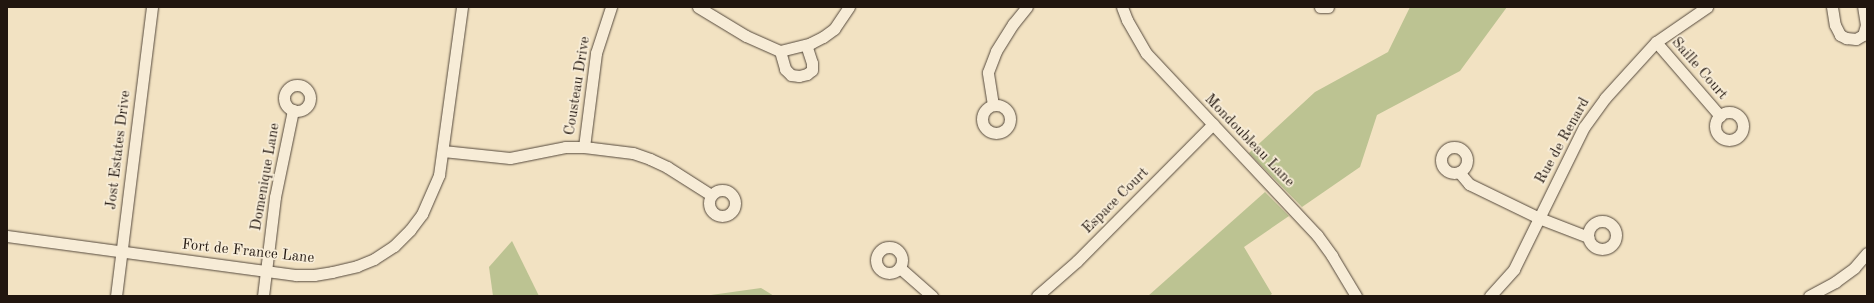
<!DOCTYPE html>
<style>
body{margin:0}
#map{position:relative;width:1874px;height:303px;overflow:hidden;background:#f2e2c2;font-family:"Old Standard TT",serif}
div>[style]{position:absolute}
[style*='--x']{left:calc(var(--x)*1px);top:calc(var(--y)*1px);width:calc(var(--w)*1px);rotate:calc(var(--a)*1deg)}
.green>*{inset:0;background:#bcc392}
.roads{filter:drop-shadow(0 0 1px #55493c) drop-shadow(0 0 1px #55493c)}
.minor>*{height:11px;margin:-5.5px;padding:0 5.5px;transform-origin:5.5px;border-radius:5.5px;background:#f7ecd7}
.minor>.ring{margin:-5.5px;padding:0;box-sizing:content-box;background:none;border:11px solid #f7ecd7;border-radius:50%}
span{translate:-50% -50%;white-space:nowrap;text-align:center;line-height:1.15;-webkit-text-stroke:3.5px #f7ecd7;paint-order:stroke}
.street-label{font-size:15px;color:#21160f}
.frame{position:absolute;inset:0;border:8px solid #21160f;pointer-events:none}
</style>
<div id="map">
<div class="green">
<i style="clip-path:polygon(1410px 7px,1507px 7px,1460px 71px,1377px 115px,1360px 167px,1302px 207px,1249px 153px,1315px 92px,1388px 52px)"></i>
<i style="clip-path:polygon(1265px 192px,1289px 216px,1244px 247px,1272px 294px,1269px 296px,1148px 296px)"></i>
<i style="clip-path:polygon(512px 241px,539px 296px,493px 296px,489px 267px)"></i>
<i style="clip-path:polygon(761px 288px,774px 296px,711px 296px,711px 295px)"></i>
</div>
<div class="roads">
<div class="minor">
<i style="--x:698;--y:7;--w:56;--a:31.1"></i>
<i style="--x:746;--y:36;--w:37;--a:24"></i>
<i style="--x:780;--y:51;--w:32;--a:-14"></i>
<i style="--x:811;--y:43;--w:13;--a:-27"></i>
<i style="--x:823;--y:37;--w:14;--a:-36"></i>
<i style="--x:834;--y:29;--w:27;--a:-56"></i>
<i style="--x:1122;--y:7;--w:14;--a:69"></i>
<i style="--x:1127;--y:20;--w:38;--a:60"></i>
<i style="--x:1146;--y:53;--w:250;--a:46.8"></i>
<i style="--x:1317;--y:235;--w:26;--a:54"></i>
<i style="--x:1332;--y:256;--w:47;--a:59"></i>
<i style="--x:1320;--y:7;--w:8;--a:0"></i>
<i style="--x:1832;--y:7;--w:18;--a:81"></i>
<i style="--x:1835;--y:25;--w:11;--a:63"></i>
<i style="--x:1840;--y:35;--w:7;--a:27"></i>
<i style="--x:1846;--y:38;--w:10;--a:6"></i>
<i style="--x:1856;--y:39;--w:8;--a:-30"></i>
<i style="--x:1863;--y:35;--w:10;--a:-73"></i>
<i style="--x:1866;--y:25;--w:18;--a:-99"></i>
<i style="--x:1656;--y:42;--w:98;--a:49.1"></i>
<i style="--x:780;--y:51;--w:19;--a:74"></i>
<i style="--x:785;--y:69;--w:8;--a:45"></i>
<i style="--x:791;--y:75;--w:8;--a:7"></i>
<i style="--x:799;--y:76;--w:8;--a:-14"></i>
<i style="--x:807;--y:74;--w:6;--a:-39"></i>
<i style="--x:812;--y:70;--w:7;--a:-90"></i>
<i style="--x:812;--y:63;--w:19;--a:-108"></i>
<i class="ring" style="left:284px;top:85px;width:15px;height:15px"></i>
<i class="ring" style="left:982px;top:105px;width:17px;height:17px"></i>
<i style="--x:993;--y:105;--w:33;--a:-99"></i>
<i style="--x:988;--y:72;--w:22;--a:-69"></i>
<i style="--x:996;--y:51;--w:32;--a:-58"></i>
<i style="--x:1013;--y:24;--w:22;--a:-51"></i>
<i class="ring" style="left:1715px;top:112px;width:17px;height:17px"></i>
<i class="ring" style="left:1441px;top:147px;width:15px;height:15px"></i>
<i style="--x:584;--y:147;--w:95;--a:-82.7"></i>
<i style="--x:596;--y:53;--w:48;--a:-71.9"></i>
<i style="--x:443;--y:151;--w:67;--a:6"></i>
<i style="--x:510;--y:158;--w:56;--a:-11.3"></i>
<i style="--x:565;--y:147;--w:19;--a:0"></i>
<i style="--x:584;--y:147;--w:49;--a:7"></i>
<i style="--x:633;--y:153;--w:18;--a:19"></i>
<i style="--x:650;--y:159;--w:19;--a:25"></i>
<i style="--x:667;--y:167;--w:52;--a:32.5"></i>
<i style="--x:1459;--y:172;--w:16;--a:50"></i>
<i style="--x:1469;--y:184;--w:78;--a:25.9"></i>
<i style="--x:1539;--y:218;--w:53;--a:21.2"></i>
<i class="ring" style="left:709px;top:190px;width:15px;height:15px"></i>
<i class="ring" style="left:1588px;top:221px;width:17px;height:17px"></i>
<i style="--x:7;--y:236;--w:292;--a:7.7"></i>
<i style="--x:296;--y:275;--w:18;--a:0"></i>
<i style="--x:314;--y:275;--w:18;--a:-9"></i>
<i style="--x:332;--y:272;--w:26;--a:-13"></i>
<i style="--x:357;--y:266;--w:18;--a:-22"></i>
<i style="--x:374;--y:259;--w:24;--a:-33"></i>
<i style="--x:394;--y:246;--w:23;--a:-45"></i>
<i style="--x:410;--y:230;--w:20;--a:-53"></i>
<i style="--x:422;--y:214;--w:43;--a:-66.4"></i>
<i style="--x:439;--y:175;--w:170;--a:-82.2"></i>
<i class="ring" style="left:876px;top:247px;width:15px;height:15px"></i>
<i style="--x:900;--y:268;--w:43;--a:41.2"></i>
<i style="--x:116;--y:296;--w:291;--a:-82.9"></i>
<i style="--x:263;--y:296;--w:100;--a:-83.1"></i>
<i style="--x:275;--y:197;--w:89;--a:-78.3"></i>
<i style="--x:1037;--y:296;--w:53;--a:-41.2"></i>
<i style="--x:1077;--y:261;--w:193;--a:-45.2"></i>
<i style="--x:1490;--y:296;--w:36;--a:-48"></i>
<i style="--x:1514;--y:269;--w:158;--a:-63.8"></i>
<i style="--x:1584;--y:127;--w:36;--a:-54"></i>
<i style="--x:1605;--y:98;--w:76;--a:-47.7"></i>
<i style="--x:1656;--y:42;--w:62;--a:-34.5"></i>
<i style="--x:1809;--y:296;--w:30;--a:-28"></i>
<i style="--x:1835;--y:282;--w:24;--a:-36"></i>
<i style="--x:1854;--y:268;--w:20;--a:-49"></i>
</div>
</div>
<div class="street-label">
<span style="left:1699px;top:69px;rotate:49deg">Saille Court</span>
<span style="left:578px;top:86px;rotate:-81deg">Cousteau Drive</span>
<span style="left:1249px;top:141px;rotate:46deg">Mondoubleau Lane</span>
<span style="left:1563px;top:141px;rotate:-61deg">Rue de Renard</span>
<span style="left:119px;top:150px;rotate:-83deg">Jost Estates Drive</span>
<span style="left:266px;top:177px;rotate:-80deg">Domenique Lane</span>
<span style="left:1116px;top:201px;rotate:-45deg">Espace Court</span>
<span style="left:248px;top:252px;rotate:6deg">Fort de France Lane</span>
</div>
<div class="frame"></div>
</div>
